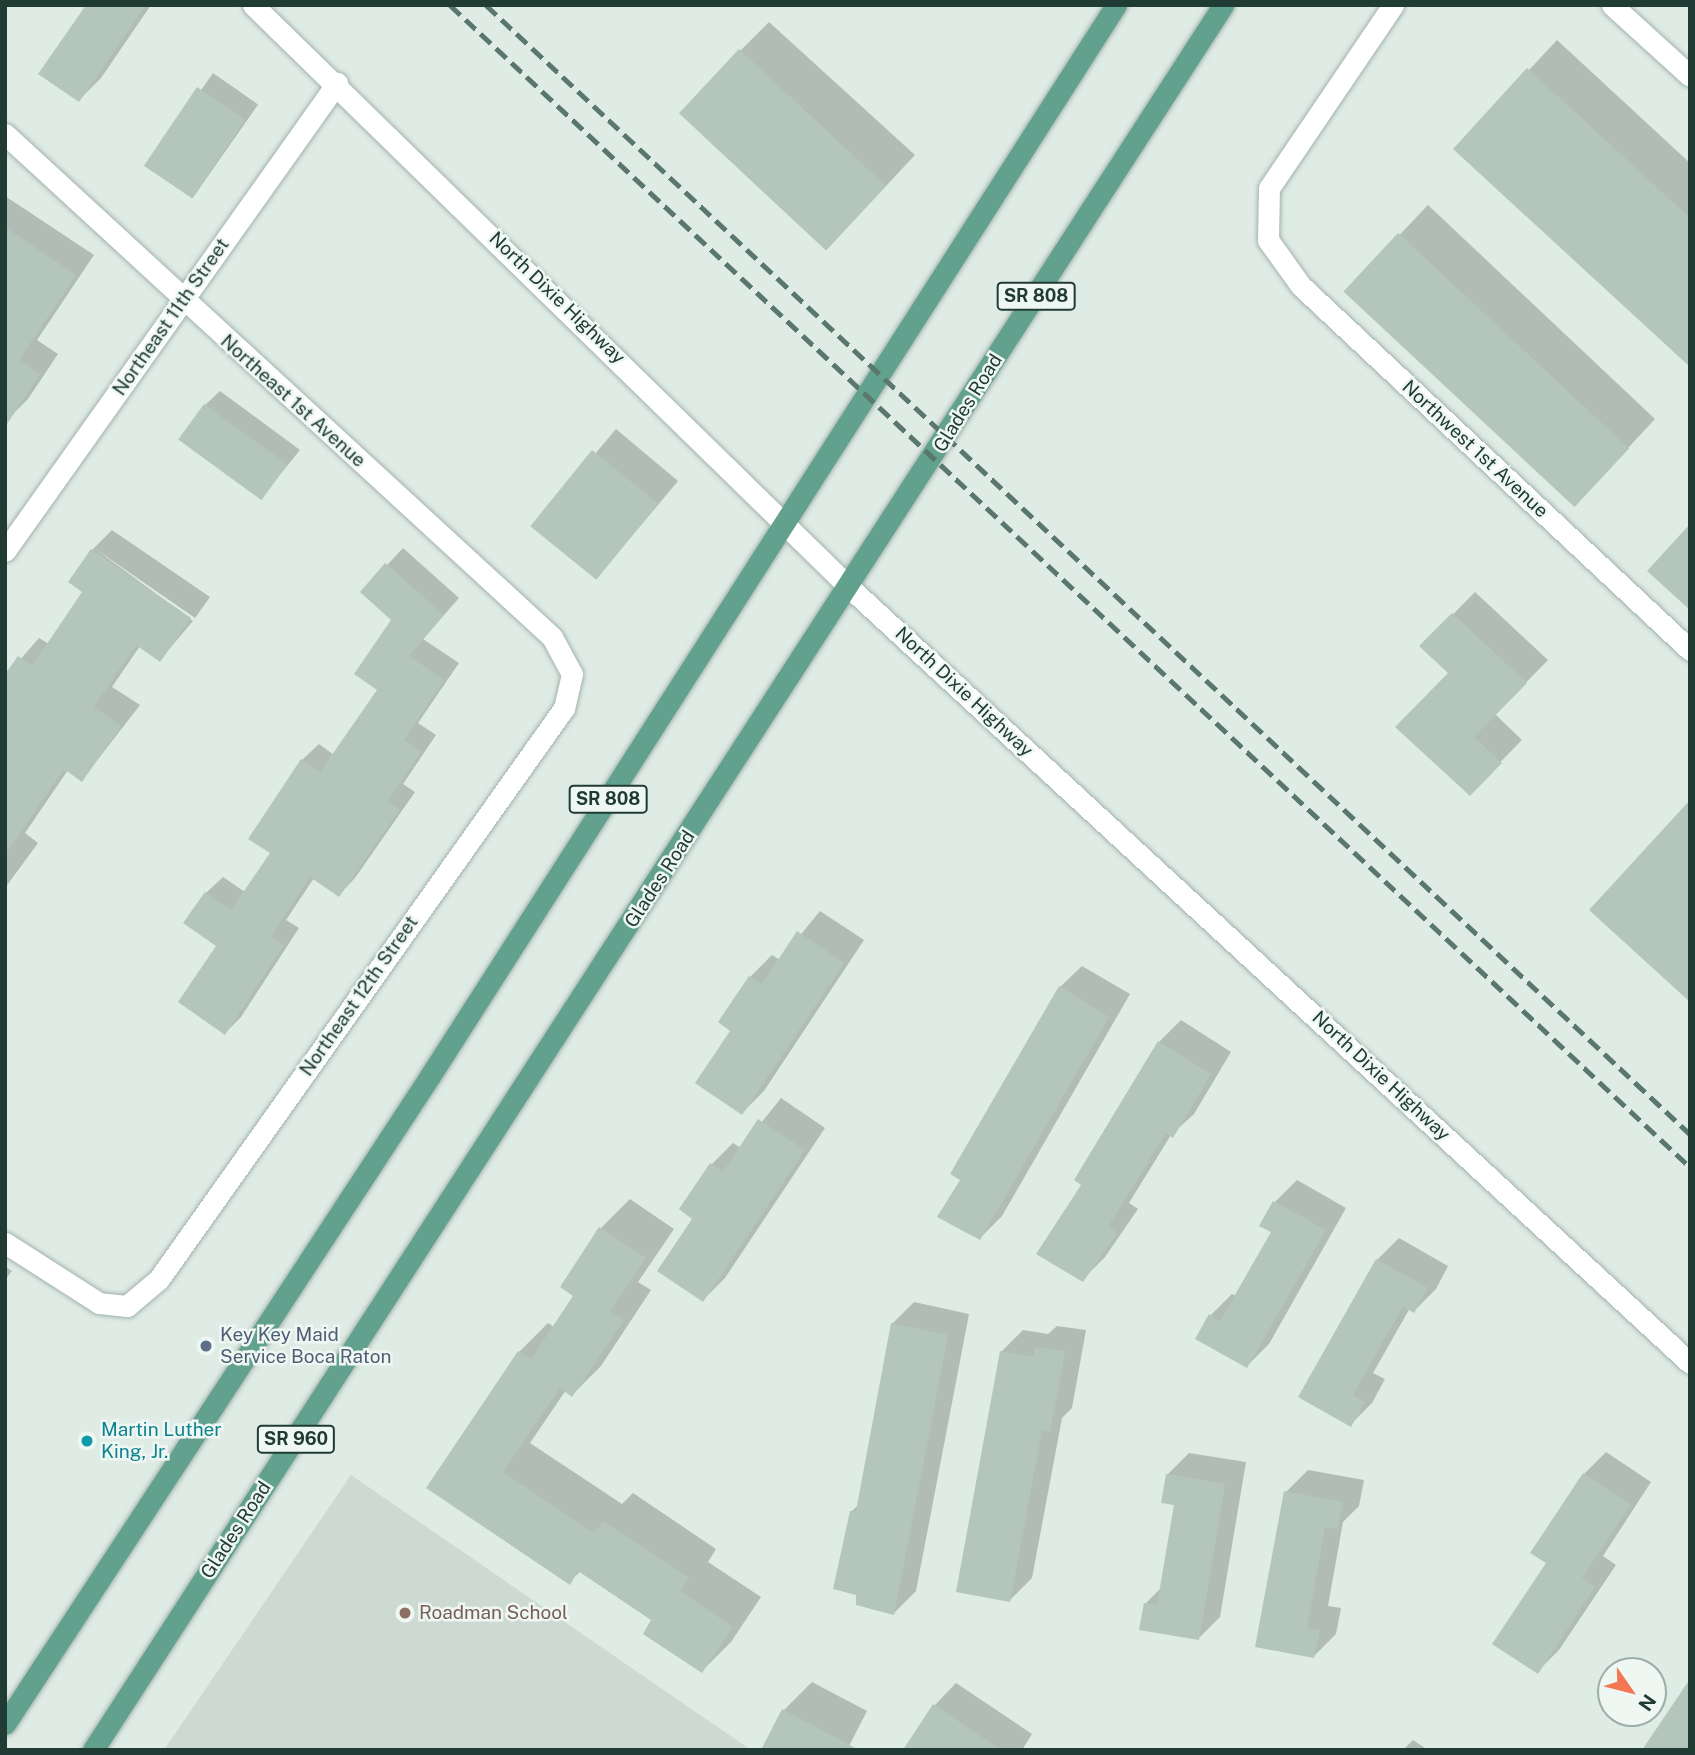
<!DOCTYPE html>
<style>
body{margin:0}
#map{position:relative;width:1695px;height:1755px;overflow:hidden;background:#dfebe5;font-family:"Public Sans",sans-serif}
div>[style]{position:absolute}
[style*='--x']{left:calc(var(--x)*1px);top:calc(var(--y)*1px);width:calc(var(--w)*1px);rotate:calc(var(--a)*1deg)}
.built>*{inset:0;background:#cddad4}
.shadow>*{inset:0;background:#0003;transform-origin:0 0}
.building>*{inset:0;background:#b4c5be;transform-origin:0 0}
.roads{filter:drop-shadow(0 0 2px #a2b3ac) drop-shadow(0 0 2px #a2b3ac)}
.minor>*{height:21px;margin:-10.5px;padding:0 10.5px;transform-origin:10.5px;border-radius:10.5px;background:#fff}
.secondary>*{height:21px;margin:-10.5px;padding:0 10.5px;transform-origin:10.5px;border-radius:10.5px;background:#fff}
.primary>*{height:21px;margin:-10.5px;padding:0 10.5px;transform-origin:10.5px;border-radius:10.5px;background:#63a18f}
.rail>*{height:5px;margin-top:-2.5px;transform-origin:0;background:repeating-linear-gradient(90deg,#5a776e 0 14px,transparent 0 21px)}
.dots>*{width:19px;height:19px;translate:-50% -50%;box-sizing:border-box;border:4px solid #eff7f3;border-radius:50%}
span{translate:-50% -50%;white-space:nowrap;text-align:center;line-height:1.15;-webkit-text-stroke:5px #eff7f3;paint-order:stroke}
.shield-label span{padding:2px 5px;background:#eff7f3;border:2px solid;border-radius:5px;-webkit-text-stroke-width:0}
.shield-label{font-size:18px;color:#203b33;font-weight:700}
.street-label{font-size:19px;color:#203b33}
.service-label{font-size:19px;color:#4e5e75}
.left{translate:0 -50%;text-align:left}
.culture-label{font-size:19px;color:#0d838f}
.education-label{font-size:19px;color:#785e54}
.frame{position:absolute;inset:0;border:7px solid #203b33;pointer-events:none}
.north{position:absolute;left:1597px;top:1657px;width:70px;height:70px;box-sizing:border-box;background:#eff7f3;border:2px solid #9caca6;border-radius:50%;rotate:125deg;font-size:19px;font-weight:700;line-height:28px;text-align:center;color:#203b33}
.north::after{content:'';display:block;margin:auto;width:24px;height:32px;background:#f47754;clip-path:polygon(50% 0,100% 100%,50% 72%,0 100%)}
</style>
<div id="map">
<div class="built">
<i style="clip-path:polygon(351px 1475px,751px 1750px,164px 1750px)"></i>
</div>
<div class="shadow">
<i style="clip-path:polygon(88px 5px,151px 5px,101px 78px,79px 100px)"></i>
<i style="clip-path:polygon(769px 22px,915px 155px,828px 248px,740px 51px)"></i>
<i style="clip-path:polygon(1557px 40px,1690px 163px,1690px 365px,1456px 149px)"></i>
<i style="left:213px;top:73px;width:55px;height:114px;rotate:35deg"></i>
<i style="clip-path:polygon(5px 196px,94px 255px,37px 340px,58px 354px,28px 399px,9px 418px,5px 416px)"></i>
<i style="clip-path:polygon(1428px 205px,1655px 419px,1602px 476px,1346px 291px)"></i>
<i style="clip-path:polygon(220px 391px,300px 450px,261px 498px,205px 405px)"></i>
<i style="left:616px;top:429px;width:81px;height:127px;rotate:40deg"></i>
<i style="clip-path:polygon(112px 530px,210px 597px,195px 618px,94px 548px,193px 621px,160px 660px,140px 646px,112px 687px,140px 705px,82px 780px,68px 770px,25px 833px,38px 843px,5px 888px,5px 677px,39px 638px,49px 644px,85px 591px,71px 582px,92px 550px)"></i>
<i style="clip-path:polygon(403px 548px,459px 598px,423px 639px,459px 663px,418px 723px,436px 735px,403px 784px,415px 792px,355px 878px,339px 895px,314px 878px,286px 920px,299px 928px,241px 1017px,225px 1033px,218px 945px,206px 893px,223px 877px,245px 892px,272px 852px,302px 760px,319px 744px,334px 755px,379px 689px,393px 620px,362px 592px)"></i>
<i style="clip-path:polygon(1475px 592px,1548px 660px,1495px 714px,1522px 740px,1470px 793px,1451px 673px,1422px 646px)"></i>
<i style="clip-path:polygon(820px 911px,864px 940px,764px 1091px,742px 1113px,733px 1030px,750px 977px,772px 955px,780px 960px)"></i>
<i style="clip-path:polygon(1082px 966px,1130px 994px,1002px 1216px,980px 1238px,962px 1180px,1060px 987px)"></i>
<i style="clip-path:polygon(1181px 1020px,1231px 1052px,1194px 1114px,1171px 1135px,1129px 1203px,1138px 1209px,1105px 1257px,1083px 1279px,1083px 1185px,1076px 1180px,1159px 1042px)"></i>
<i style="clip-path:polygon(781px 1098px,825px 1128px,725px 1278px,703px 1300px,711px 1165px,733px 1143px,741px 1148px)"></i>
<i style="clip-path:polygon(1297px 1180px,1346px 1208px,1269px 1344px,1247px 1366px,1210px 1316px,1232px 1294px,1236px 1296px,1273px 1232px,1275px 1202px)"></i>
<i style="clip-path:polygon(630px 1199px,674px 1229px,638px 1282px,651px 1290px,601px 1366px,572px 1395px,566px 1390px,530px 1443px,622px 1504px,633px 1493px,716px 1549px,708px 1562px,761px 1597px,731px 1642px,702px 1671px,654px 1619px,581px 1571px,569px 1582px,428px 1488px,519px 1352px,548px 1323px,554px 1327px,576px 1296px,601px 1228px)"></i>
<i style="clip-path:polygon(1399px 1238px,1448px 1266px,1436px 1289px,1414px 1311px,1410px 1308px,1373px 1373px,1385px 1379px,1372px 1403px,1350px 1425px,1300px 1397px,1377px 1260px)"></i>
<i style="clip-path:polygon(5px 1266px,12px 1271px,5px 1280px)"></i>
<i style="clip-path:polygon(914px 1302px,969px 1314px,916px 1591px,894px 1613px,851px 1512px,859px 1504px,892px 1324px)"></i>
<i style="clip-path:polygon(1057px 1326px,1086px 1330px,1072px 1408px,1062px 1418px,1032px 1578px,1010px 1600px,1001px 1352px,1023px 1330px,1048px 1334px)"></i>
<i style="clip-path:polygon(1606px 1452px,1651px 1482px,1603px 1556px,1616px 1565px,1559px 1650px,1537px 1672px,1548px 1563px,1584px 1474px)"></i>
<i style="clip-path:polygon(1189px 1453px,1246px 1462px,1220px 1617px,1198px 1639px,1146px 1603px,1162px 1587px,1176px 1504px,1167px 1475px)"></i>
<i style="clip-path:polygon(1308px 1470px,1364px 1480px,1359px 1506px,1343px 1522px,1328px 1606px,1341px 1608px,1336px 1634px,1314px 1656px,1257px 1646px,1286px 1492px)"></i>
<i style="clip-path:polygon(812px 1682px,867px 1711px,847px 1750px,763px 1750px,784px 1710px)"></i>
<i style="clip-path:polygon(956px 1683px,1032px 1734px,1022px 1750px,905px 1750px,935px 1705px)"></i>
<i style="clip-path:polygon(1413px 1740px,1428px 1750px,1403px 1750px)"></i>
</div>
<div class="building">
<i style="clip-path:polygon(86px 5px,146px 5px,79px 102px,38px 74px)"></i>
<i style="left:739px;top:49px;width:201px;height:88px;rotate:43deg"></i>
<i style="clip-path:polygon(1527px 68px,1690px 218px,1690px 367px,1453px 149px)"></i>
<i style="left:197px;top:87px;width:58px;height:95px;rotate:34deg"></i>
<i style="clip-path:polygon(5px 227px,76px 275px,19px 360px,40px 374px,5px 427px)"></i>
<i style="left:1398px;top:233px;width:316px;height:80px;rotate:43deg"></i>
<i style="left:204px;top:404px;width:103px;height:44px;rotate:36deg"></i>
<i style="left:592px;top:450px;width:85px;height:98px;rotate:39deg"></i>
<i style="clip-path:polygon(1690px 524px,1690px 610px,1647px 571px)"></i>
<i style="clip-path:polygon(91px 549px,191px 618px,160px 662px,136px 645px,94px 707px,121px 726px,82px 782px,64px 769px,5px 855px,5px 674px,18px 656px,32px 666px,82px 592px,68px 582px)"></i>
<i style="clip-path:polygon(385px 563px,444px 615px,409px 656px,444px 680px,404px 740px,421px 752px,388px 801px,400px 809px,339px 897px,310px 877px,271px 937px,284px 945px,225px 1035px,178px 1002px,216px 946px,183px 923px,205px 892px,231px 910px,270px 853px,248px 839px,301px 759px,320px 772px,377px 690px,354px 674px,391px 620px,360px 592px)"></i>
<i style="clip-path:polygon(1452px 613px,1527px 683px,1474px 737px,1502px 763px,1470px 796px,1395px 727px,1448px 673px,1419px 646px)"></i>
<i style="clip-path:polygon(1690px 800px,1690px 1002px,1589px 910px)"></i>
<i style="clip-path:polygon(797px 931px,844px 963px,742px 1115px,695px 1083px,730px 1031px,718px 1022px,749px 976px,762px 984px)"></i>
<i style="clip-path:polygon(1059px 986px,1109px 1017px,980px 1240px,937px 1217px,960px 1180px,950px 1174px)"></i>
<i style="clip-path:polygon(1158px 1041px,1211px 1074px,1173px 1138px,1166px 1133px,1109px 1225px,1118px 1232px,1083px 1282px,1036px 1254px,1081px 1185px,1074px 1180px)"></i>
<i style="clip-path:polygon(758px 1119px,805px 1150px,703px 1302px,657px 1271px,692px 1219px,679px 1209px,710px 1163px,723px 1172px)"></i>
<i style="clip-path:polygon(1273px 1201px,1326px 1230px,1247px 1368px,1195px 1339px,1209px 1314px,1220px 1321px,1271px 1232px,1259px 1226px)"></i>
<i style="clip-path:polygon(599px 1227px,646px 1258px,610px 1311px,624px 1320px,572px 1397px,560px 1388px,503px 1472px,594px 1533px,603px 1521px,689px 1578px,680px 1591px,733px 1627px,702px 1673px,643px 1634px,651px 1620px,578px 1571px,570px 1585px,426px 1488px,518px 1351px,531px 1359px,573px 1296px,560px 1287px)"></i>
<i style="clip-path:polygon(1376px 1259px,1428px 1288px,1414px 1313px,1403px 1306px,1353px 1395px,1365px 1402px,1351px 1427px,1298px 1397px)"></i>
<i style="clip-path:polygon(891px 1323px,948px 1335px,894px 1615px,856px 1605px,856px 1595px,833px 1589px,850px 1511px,856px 1511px)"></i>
<i style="clip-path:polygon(1034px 1347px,1065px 1351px,1050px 1432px,1042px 1430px,1010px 1602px,956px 1592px,1000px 1351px,1034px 1357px)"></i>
<i style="clip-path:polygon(1583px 1473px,1631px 1505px,1582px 1578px,1595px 1587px,1538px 1674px,1492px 1644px,1546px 1563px,1530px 1553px)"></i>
<i style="clip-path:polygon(1166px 1474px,1225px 1484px,1199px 1640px,1139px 1630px,1144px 1603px,1157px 1605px,1174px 1505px,1161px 1503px)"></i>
<i style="clip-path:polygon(1284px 1491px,1343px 1502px,1338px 1529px,1325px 1527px,1307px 1628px,1320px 1630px,1314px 1658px,1255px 1647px)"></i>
<i style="clip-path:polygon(1690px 1679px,1690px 1750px,1642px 1750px)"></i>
<i style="clip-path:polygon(933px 1704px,1001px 1750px,903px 1750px)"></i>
<i style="clip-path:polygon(782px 1709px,859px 1750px,761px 1750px)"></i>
</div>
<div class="roads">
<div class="minor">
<i style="--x:1393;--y:5;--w:221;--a:124.1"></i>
<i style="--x:1269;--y:188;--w:52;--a:91.1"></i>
<i style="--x:1268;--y:240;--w:57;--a:54.3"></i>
<i style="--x:1301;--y:286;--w:533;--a:43.1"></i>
<i style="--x:1612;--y:5;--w:105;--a:42.3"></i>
<i style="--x:5;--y:134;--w:743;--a:42.6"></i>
<i style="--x:552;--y:637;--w:42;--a:61.6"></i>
<i style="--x:572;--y:674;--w:35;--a:103"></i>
<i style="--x:564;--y:708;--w:700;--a:125.35"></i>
<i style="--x:159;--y:1279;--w:42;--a:139.8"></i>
<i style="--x:127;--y:1306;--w:28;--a:-174"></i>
<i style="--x:99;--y:1303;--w:112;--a:-147.4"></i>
<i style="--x:5;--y:551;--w:574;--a:-54.65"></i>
</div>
<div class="secondary">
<i style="--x:253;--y:5;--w:833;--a:44.32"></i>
<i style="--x:849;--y:587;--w:1144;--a:42.7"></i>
</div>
<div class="primary">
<i style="--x:5;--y:1724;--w:775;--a:-56.74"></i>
<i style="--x:430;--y:1076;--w:1272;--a:-57.36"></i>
<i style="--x:93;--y:1750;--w:2079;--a:-57.07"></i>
</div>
</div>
<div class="rail">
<i style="--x:450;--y:5;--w:1699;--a:43.14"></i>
<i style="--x:486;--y:5;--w:1651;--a:43.16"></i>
</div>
<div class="dots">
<i style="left:206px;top:1346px;background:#5c6f8a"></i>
<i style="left:87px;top:1441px;background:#0f9aa8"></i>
<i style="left:405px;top:1613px;background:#8d6e63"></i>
</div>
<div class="shield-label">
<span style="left:1036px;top:296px">SR 808</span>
<span style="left:608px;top:799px">SR 808</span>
<span style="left:296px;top:1439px">SR 960</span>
</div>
<div class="street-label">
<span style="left:557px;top:298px;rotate:44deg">North Dixie Highway</span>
<span style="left:171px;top:317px;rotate:-55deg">Northeast 11th Street</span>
<span style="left:293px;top:401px;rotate:42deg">Northeast 1st Avenue</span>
<span style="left:968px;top:403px;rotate:-58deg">Glades Road</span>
<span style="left:1475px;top:449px;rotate:43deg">Northwest 1st Avenue</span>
<span style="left:964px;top:692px;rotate:43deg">North Dixie Highway</span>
<span style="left:660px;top:879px;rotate:-57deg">Glades Road</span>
<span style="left:359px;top:996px;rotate:-55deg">Northeast 12th Street</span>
<span style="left:1381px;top:1076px;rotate:43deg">North Dixie Highway</span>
<span style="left:236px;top:1530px;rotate:-57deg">Glades Road</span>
</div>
<div class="service-label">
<span class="left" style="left:220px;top:1346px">Key Key Maid<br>Service Boca Raton</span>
</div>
<div class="culture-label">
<span class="left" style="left:101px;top:1441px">Martin Luther<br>King, Jr.</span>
</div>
<div class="education-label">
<span class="left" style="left:419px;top:1613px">Roadman School</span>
</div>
<div class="frame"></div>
<div class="north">N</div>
</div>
